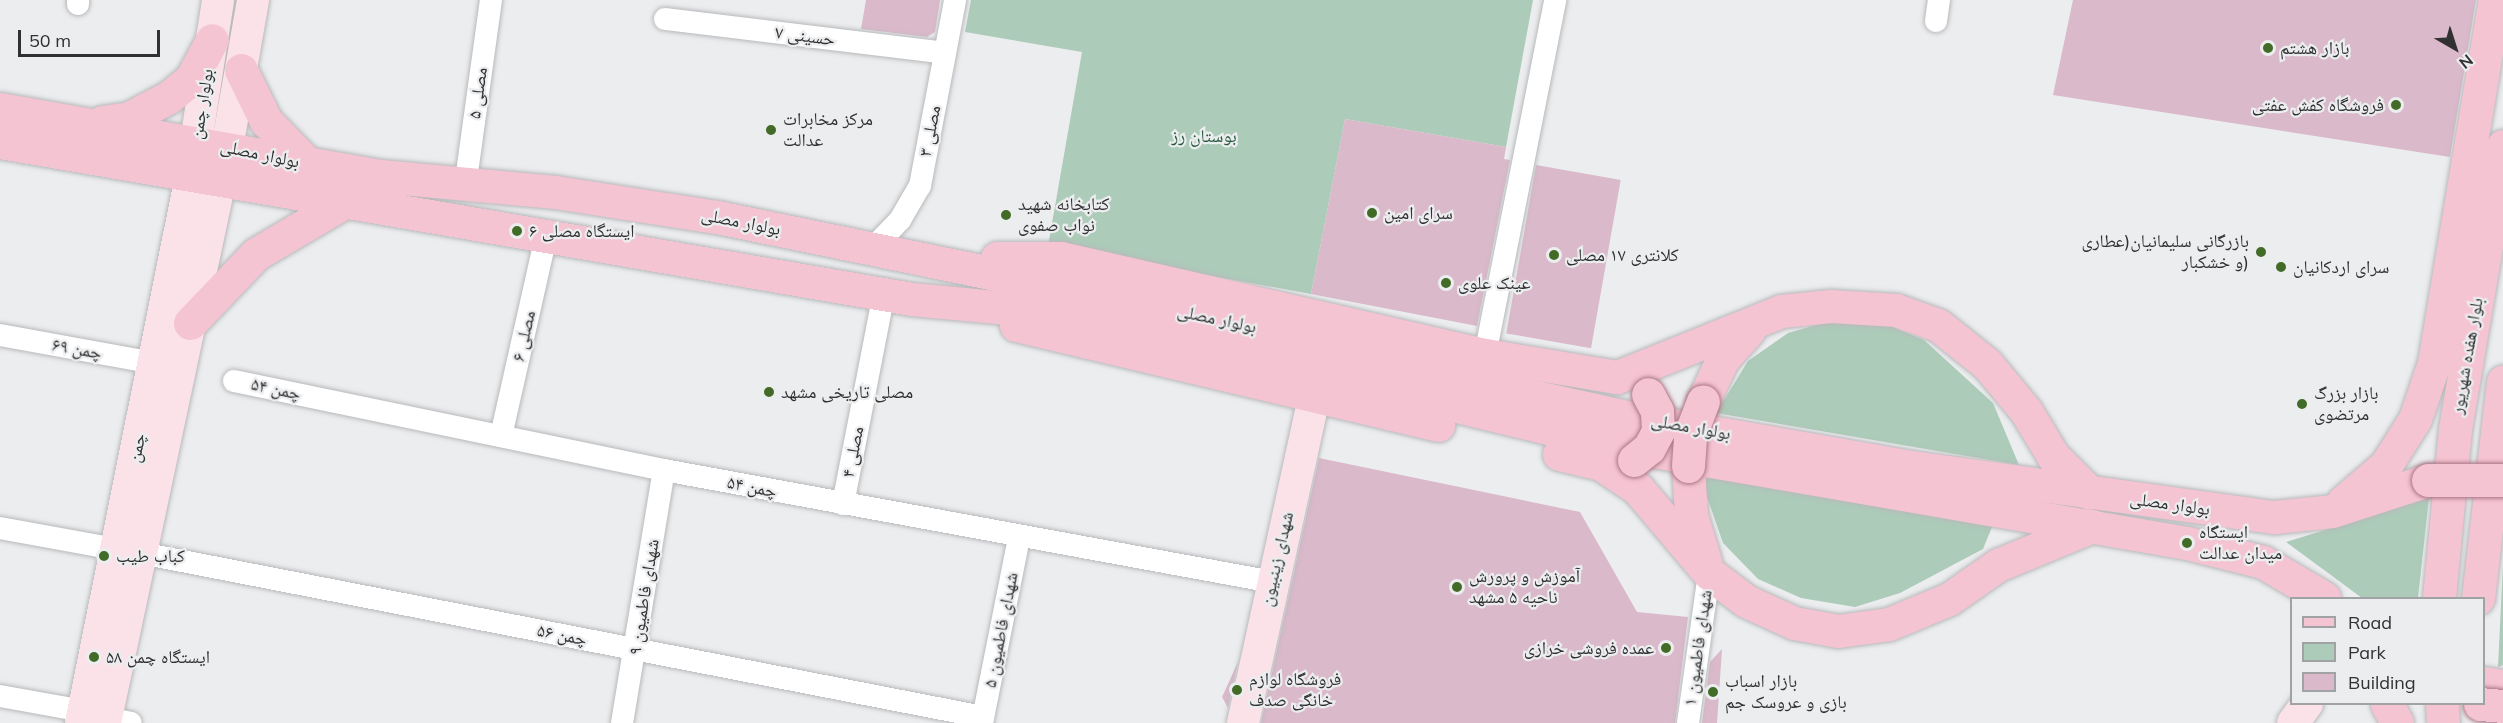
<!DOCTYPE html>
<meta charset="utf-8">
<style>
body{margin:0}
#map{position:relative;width:2503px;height:723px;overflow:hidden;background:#ecedef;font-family:Mulish,"Noto Naskh Arabic",sans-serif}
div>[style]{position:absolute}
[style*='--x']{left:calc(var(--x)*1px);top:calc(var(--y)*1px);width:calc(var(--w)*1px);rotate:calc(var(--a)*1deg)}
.green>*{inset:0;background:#adcbb9}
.building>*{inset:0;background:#d9b9ca;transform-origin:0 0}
.roads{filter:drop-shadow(0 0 2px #b8b9bb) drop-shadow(0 0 2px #b8b9bb)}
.street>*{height:22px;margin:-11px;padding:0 11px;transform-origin:11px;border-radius:11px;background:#fff}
.secondary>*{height:32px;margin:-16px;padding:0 16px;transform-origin:16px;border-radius:16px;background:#fae2e8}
.primary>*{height:33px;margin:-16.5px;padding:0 16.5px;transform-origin:16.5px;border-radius:16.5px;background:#f5c4d2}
.bridges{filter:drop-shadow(0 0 2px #ac7786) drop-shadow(0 0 2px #ac7786)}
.primary-bridge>*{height:33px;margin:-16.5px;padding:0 16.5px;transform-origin:16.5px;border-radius:16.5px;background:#f5c4d2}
.dots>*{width:16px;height:16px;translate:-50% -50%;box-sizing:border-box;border:3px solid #ecedef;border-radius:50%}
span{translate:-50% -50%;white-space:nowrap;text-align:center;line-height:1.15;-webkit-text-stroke:4.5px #ecedef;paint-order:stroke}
.street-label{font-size:18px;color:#313132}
.poi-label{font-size:18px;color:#313132}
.left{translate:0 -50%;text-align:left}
.right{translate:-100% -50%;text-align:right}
.park-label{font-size:18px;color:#255a3e}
.legend{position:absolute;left:2290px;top:597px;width:195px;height:108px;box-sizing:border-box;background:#ecedef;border:2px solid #a1a2a3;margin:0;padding:8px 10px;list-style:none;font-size:18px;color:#313132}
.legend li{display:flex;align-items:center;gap:12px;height:30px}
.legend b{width:30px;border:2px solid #a1a2a3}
.north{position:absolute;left:2425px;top:18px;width:60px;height:60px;-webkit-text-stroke:4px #ecedef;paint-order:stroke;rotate:141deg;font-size:16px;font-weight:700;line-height:24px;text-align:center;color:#313132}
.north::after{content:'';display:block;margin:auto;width:21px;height:27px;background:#313132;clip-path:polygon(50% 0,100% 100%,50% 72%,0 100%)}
.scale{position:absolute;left:18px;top:30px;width:142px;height:27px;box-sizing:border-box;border:3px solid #313132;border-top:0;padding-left:8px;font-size:18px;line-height:21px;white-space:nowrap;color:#313132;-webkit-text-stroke:4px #ecedef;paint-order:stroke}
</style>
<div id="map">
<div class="green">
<i style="clip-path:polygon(971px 0,1533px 0,1506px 147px,1345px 119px,1311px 294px,1048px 246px,1082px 52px,965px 32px)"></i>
<i style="clip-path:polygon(1834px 320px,1880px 322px,1924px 340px,1993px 403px,2019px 465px,1716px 413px,1748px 361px,1788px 333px)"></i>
<i style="clip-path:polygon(1706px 476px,1992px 527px,1983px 549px,1900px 593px,1855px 607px,1801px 598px,1758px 579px,1723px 543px,1706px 494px)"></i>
<i style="clip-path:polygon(2429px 498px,2418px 598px,2362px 598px,2286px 542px)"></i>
<i style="clip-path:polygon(2503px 564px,2503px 665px,2498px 667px)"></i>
</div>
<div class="building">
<i style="clip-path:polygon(866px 0,940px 0,935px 32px,927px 37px,861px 29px)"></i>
<i style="clip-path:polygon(2073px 0,2476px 0,2450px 157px,2053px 95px)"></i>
<i style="clip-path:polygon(1345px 119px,1506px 147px,1504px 159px,1510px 160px,1477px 326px,1311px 294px)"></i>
<i style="left:1536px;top:165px;width:86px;height:171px;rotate:10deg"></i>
<i style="clip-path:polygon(1319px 458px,1580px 512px,1637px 612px,1688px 617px,1675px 723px,1261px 723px)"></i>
<i style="clip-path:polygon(1722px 649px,1717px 723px,1702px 723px,1710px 662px)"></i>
<i style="clip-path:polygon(1238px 662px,1228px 708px,1222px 697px)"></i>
</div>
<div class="roads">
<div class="street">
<i style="--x:78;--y:0;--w:4;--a:90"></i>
<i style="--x:665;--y:19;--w:282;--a:6.9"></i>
<i style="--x:1936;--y:21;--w:21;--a:-82"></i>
<i style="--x:465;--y:187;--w:189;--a:-82.1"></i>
<i style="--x:873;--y:248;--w:39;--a:-46"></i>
<i style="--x:900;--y:220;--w:39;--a:-60"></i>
<i style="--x:920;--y:186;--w:189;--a:-79.3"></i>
<i style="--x:0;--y:335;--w:157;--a:10.3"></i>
<i style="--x:1485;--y:355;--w:362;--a:-78.8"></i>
<i style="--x:234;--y:381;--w:439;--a:11.7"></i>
<i style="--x:664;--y:470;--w:619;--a:10.42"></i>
<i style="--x:501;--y:436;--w:205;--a:-77.3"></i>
<i style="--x:843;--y:504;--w:214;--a:-79"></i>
<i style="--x:0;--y:528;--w:118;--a:10.3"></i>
<i style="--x:141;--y:553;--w:858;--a:11.02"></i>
<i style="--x:0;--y:696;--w:84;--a:10.2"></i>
<i style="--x:106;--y:718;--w:25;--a:11"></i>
<i style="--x:622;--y:723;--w:256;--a:-80.6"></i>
<i style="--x:982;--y:723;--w:189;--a:-78.7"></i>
<i style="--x:1688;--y:723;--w:151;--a:-82"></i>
</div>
<div class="secondary">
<i style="--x:81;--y:723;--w:548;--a:-78.63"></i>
<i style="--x:189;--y:186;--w:188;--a:-81.1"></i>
<i style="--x:105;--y:723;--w:588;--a:-78.02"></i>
<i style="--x:227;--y:148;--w:150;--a:-80"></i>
<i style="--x:1243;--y:723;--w:335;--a:-77.7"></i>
<i style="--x:2293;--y:723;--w:24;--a:-54"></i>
</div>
<div class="primary">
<i style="--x:241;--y:70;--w:57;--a:63.9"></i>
<i style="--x:266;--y:121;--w:60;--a:45.7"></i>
<i style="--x:0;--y:109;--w:386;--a:10"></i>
<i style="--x:380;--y:176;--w:176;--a:5.2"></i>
<i style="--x:555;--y:192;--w:164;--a:8.8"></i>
<i style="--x:717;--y:217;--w:569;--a:11.57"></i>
<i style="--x:1274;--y:331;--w:168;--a:15.2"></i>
<i style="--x:1436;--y:375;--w:196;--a:12.4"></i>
<i style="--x:1627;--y:417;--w:282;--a:10"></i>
<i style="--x:1905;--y:466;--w:373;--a:7.9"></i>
<i style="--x:2274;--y:517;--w:58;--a:-5.9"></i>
<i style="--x:2332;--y:511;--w:101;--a:-17.9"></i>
<i style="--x:102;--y:122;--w:27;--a:-8"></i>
<i style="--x:129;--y:118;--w:45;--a:-27.7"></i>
<i style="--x:169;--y:97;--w:28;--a:-39"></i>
<i style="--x:191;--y:79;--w:44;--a:-61.7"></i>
<i style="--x:0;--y:142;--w:925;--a:9.77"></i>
<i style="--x:912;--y:299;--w:171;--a:5.4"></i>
<i style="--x:1082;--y:315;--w:552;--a:13.63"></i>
<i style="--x:1618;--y:445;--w:577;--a:9.77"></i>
<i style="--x:2187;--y:543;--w:78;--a:14"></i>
<i style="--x:2263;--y:562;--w:71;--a:30.5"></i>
<i style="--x:997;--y:258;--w:64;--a:0"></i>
<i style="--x:1061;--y:258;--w:435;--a:12.9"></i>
<i style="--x:1485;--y:355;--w:134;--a:9.5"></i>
<i style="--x:1617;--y:377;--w:177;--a:-21.9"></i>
<i style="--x:1781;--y:311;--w:50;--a:-5.7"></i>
<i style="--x:1831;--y:306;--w:65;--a:3.5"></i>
<i style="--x:1896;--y:310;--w:45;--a:19.7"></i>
<i style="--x:1938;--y:325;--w:63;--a:38.5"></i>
<i style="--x:1987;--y:364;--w:61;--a:50.3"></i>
<i style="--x:2026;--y:411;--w:52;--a:59"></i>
<i style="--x:2053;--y:456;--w:52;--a:45"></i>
<i style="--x:190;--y:323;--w:95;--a:-46.3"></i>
<i style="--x:256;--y:254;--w:104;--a:-30.5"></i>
<i style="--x:1016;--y:325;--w:434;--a:13.3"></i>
<i style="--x:1703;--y:401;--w:45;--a:-65.1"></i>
<i style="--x:1722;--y:360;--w:40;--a:-48"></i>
<i style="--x:1559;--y:454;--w:43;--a:13.4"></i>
<i style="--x:1601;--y:464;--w:45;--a:34"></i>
<i style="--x:1638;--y:489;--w:110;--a:49.8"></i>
<i style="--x:1709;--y:573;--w:46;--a:37.1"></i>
<i style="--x:1746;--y:601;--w:53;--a:24.6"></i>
<i style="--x:1794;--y:623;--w:45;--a:10.3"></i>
<i style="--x:1838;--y:631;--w:51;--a:-7.8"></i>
<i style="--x:1889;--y:624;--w:65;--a:-22.6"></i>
<i style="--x:1949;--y:599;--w:60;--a:-34.8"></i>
<i style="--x:1998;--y:565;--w:102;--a:-22.5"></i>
<i style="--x:1688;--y:466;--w:49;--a:86.5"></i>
<i style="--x:1691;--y:515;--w:48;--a:73.1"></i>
<i style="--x:2343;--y:502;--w:57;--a:-40.7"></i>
<i style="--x:2386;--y:465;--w:54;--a:-57.8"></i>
<i style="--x:2415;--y:419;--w:59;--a:-71.3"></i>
<i style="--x:2434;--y:363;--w:368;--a:-80.5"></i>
<i style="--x:2439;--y:598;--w:170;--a:-84.6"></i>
<i style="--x:2455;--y:429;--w:287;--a:-80.4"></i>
<i style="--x:2478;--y:598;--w:218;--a:-83.4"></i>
<i style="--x:2484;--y:683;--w:19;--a:9"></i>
<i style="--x:2387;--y:704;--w:21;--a:62"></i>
<i style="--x:2442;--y:704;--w:19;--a:87"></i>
</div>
</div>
<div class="bridges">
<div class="primary-bridge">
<i style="--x:1634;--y:460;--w:19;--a:-39"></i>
<i style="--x:1649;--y:448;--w:19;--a:-62"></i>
<i style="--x:1658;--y:431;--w:20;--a:-93"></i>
<i style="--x:1657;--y:411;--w:19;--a:-118"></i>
<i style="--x:1688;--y:466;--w:31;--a:-86"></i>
<i style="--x:1690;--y:435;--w:36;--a:-69"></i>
<i style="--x:2428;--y:480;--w:75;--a:0"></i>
<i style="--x:2480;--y:704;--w:23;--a:5"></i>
</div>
</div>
<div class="dots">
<i style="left:2268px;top:48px;background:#426b27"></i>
<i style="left:2396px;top:105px;background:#426b27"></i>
<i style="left:771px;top:130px;background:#426b27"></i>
<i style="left:1372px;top:213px;background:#426b27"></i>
<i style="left:1006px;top:215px;background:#426b27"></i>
<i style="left:517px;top:231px;background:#426b27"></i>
<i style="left:2261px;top:252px;background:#426b27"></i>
<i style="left:1554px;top:255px;background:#426b27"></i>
<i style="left:2281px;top:267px;background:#426b27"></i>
<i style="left:1446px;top:283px;background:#426b27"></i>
<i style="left:769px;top:392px;background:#426b27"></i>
<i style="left:2302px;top:404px;background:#426b27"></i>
<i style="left:2187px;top:543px;background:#426b27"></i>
<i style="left:104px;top:556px;background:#426b27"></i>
<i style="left:1457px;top:587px;background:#426b27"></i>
<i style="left:1666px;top:648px;background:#426b27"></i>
<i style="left:94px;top:657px;background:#426b27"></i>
<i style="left:1237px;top:690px;background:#426b27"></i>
<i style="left:1713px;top:692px;background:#426b27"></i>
</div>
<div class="street-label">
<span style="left:805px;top:36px;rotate:7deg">حسینی ۷</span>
<span style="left:478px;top:93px;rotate:-82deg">مصلی ۵</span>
<span style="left:202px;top:104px;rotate:-81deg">بولوار چمن</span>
<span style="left:930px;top:131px;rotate:-79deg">مصلی ۳</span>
<span style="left:260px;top:154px;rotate:12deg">بولوار مصلی</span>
<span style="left:741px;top:222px;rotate:11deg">بولوار مصلی</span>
<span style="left:1217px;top:319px;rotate:12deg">بولوار مصلی</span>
<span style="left:524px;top:336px;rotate:-77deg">مصلی ۶</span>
<span style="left:77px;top:349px;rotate:10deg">چمن ۶۹</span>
<span style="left:2467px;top:356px;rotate:-80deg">بلوار هفده شهریور</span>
<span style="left:276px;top:389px;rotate:12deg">چمن ۵۴</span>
<span style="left:1691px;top:427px;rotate:10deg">بولوار مصلی</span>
<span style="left:137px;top:448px;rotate:-78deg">چمن</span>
<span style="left:853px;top:452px;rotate:-79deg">مصلی ۴</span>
<span style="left:752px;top:487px;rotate:11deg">چمن ۵۴</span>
<span style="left:2170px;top:504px;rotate:8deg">بولوار مصلی</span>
<span style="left:1277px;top:559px;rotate:-77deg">شهدای زینبیون</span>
<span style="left:644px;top:597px;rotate:-81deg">شهدای فاطمیون ۹</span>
<span style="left:1001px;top:630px;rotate:-79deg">شهدای فاطمیون ۵</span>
<span style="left:562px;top:635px;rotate:11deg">چمن ۵۶</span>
<span style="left:1698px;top:648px;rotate:-82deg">شهدای فاطمیون ۱</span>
</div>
<div class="poi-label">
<span class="left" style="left:2280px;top:48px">بازار هشتم</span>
<span class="right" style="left:2384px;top:105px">فروشگاه کفش عفتی</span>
<span class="left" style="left:783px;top:130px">مرکز مخابرات<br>عدالت</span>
<span class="left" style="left:1018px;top:215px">کتابخانه شهید<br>نواب صفوی</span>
<span class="left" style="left:1384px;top:213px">سرای امین</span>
<span class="left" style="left:529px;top:231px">ایستگاه مصلی ۶</span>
<span class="right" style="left:2249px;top:252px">بازرگانی سلیمانیان(عطاری<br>و خشکبار)</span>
<span class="left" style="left:1566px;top:255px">کلانتری ۱۷ مصلی</span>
<span class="left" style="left:2293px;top:267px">سرای اردکانیان</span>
<span class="left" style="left:1458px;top:283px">عینک علوی</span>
<span class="left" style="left:781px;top:392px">مصلی تاریخی مشهد</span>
<span class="left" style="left:2314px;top:404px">بازار بزرگ<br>مرتضوی</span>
<span class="left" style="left:2199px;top:543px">ایستگاه<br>میدان عدالت</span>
<span class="left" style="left:116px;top:556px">کباب طیب</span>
<span class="left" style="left:1469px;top:587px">آموزش و پرورش<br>ناحیه ۵ مشهد</span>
<span class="right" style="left:1654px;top:648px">عمده فروشی خرازی</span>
<span class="left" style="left:106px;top:657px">ایستگاه چمن ۵۸</span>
<span class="left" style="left:1249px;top:690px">فروشگاه لوازم<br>خانگی صدف</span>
<span class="left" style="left:1725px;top:692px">بازار اسباب<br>بازی و عروسک جم</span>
</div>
<div class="park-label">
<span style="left:1204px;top:136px">بوستان رز</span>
</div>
<ul class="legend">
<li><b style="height:8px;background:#f5c4d2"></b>Road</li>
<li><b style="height:16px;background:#adcbb9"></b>Park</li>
<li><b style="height:16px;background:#d9b9ca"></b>Building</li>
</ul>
<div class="north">N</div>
<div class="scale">50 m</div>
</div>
